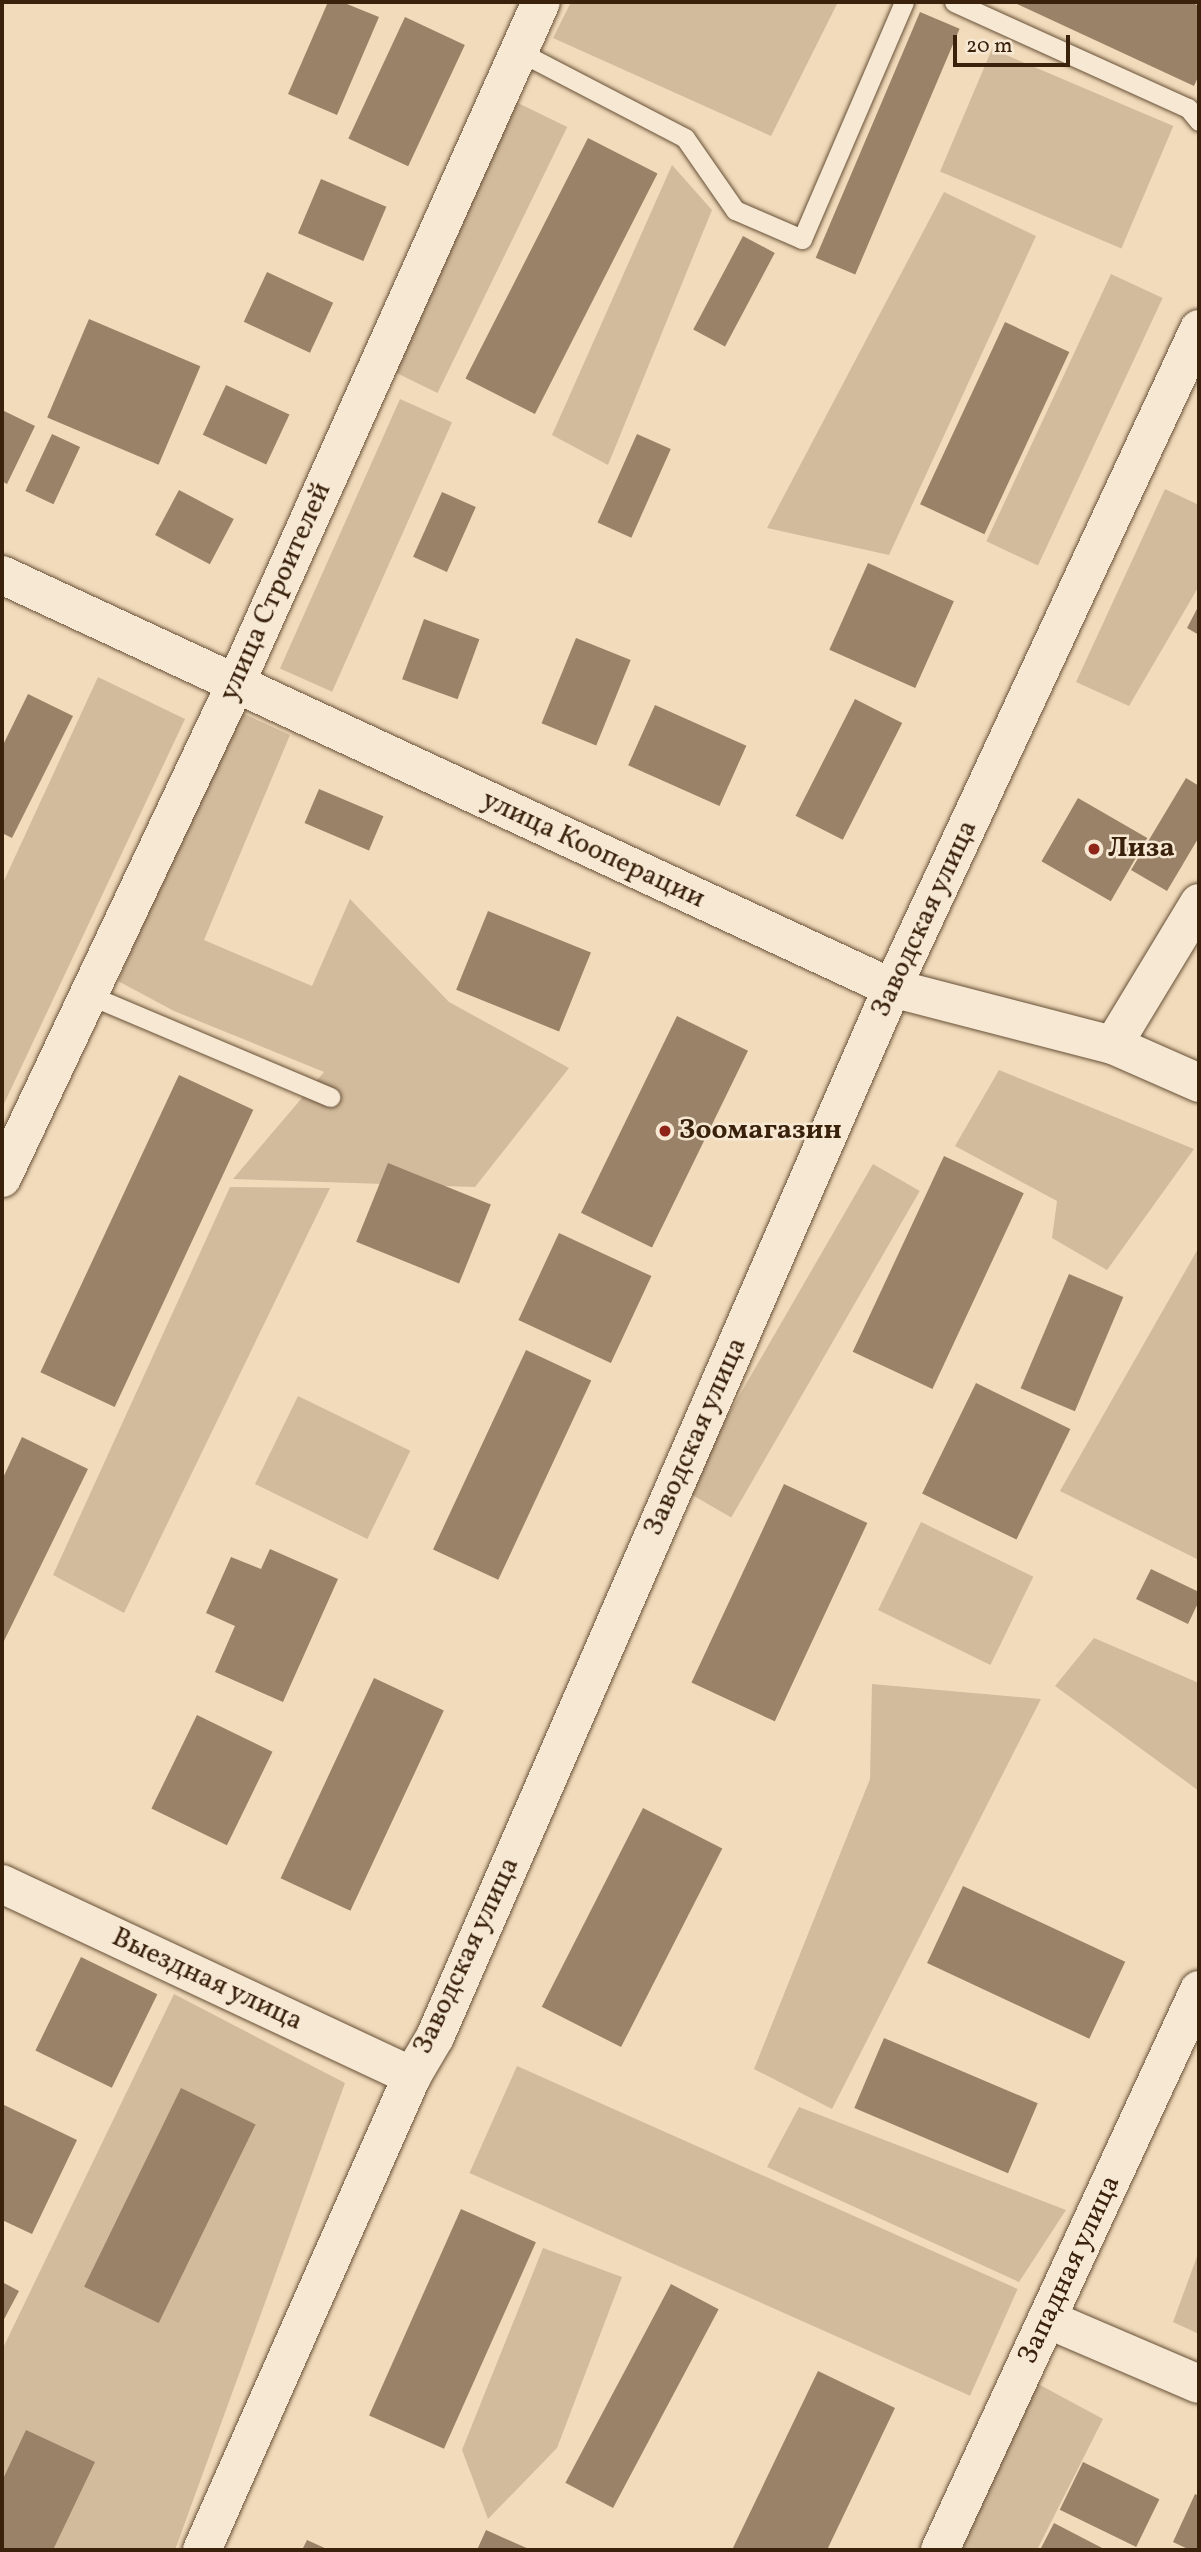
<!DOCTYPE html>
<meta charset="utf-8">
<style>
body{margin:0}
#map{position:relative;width:1201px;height:2552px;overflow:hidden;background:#f1dbbb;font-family:Vollkorn,serif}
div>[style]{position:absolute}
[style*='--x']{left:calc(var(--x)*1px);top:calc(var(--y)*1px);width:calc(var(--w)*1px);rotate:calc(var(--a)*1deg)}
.green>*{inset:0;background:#d2bb9d;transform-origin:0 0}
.building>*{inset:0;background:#998267;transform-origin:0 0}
.roads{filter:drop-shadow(0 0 2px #675037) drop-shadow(0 0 2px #675037)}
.service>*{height:19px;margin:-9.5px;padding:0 9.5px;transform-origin:9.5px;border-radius:9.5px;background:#f6e8d3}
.minor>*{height:38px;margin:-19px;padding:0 19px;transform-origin:19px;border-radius:19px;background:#f6e8d3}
.dots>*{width:19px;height:19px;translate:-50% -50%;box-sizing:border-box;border:4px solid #f6e8d3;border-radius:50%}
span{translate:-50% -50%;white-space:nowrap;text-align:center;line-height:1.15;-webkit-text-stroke:5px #f6e8d3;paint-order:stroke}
.street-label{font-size:28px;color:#39210b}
.poi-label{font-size:28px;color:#39210b;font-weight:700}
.left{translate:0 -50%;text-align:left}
.frame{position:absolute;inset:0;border:4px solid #39210b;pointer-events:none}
.scale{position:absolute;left:953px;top:35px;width:117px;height:32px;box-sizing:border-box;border:4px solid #39210b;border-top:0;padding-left:9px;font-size:21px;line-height:24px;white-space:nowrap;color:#39210b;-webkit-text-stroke:5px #f6e8d3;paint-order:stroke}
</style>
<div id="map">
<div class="green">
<i style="clip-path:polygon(571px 2px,838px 2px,771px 136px,553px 38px)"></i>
<i style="left:992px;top:49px;width:197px;height:133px;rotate:23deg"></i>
<i style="left:516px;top:102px;width:57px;height:296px;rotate:26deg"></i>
<i style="clip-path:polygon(672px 165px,712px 210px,608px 465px,552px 435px)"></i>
<i style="clip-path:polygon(944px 192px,1036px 236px,889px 555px,767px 528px)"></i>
<i style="left:1111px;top:274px;width:57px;height:295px;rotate:25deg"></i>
<i style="left:400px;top:399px;width:57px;height:295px;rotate:24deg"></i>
<i style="clip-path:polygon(1165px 489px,1199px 505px,1199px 586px,1129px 706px,1076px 682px)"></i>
<i style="clip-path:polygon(98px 677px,185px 719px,2px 1108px,2px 885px)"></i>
<i style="clip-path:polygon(238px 711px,290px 735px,204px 940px,312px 986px,350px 899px,449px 1002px,569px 1068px,475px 1187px,233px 1179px,324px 1072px,174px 1011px,118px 981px)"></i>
<i style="clip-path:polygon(999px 1070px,1194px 1149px,1107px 1270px,1052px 1238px,1057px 1201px,955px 1146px)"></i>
<i style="left:873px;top:1164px;width:54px;height:377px;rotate:30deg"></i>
<i style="clip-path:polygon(230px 1187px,330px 1188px,124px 1613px,53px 1575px)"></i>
<i style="clip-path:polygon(1199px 1247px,1199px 1560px,1060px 1491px)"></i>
<i style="left:298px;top:1396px;width:125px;height:98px;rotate:26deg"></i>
<i style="left:921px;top:1522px;width:125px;height:98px;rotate:26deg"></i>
<i style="clip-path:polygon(1094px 1638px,1199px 1683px,1199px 1791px,1055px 1686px)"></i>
<i style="clip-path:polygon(872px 1684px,1041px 1699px,832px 2109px,754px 2069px,870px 1779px)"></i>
<i style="clip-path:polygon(174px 1994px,345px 2083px,175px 2550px,2px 2550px,2px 2350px)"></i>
<i style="left:517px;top:2066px;width:548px;height:117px;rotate:24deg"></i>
<i style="clip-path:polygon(799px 2107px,1066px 2210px,1019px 2282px,767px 2167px)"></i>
<i style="clip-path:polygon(543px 2248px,622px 2277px,557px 2448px,488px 2519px,462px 2450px)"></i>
<i style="clip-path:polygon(1199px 2251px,1199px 2334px,1173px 2322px)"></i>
<i style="clip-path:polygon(1029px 2379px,1103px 2419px,1037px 2550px,951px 2550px)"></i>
</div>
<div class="building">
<i style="clip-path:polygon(328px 2px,342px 2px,379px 17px,337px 115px,288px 94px)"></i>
<i style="clip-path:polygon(1013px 2px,1191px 2px,1199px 6px,1199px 75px,1194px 86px)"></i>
<i style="left:920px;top:12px;width:43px;height:267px;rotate:23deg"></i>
<i style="left:405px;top:17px;width:66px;height:134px;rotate:25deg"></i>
<i style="left:588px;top:138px;width:78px;height:270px;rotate:27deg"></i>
<i style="left:321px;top:179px;width:71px;height:59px;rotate:23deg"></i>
<i style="left:743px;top:236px;width:36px;height:106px;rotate:28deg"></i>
<i style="left:267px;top:272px;width:73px;height:55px;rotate:25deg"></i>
<i style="left:89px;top:319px;width:121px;height:107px;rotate:23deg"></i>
<i style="left:1005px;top:322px;width:71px;height:201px;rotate:25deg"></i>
<i style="left:226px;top:385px;width:70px;height:55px;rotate:25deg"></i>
<i style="clip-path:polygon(2px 410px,35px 426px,7px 484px,2px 481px)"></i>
<i style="left:52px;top:434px;width:31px;height:63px;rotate:25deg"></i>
<i style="left:637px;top:434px;width:37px;height:97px;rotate:24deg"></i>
<i style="left:179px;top:490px;width:62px;height:51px;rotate:28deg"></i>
<i style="left:442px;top:492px;width:37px;height:71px;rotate:24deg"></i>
<i style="left:868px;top:563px;width:94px;height:95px;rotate:24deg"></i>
<i style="clip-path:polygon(1199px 605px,1199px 635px,1187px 628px)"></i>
<i style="left:424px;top:619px;width:59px;height:64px;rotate:20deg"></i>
<i style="left:576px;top:638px;width:59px;height:92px;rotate:22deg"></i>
<i style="clip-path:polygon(28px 694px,73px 716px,12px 838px,2px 833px,2px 747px)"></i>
<i style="left:855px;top:699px;width:53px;height:131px;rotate:27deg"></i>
<i style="left:655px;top:705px;width:100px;height:66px;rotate:24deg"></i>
<i style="clip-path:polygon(1186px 778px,1199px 786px,1199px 837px,1167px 891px,1131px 870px)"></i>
<i style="left:319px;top:789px;width:70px;height:37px;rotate:23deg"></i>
<i style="left:1078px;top:798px;width:80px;height:73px;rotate:30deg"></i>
<i style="left:488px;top:911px;width:111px;height:85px;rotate:22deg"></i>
<i style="left:677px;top:1016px;width:79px;height:219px;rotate:26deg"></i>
<i style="left:179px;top:1075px;width:82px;height:328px;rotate:25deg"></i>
<i style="left:944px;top:1156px;width:88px;height:216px;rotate:25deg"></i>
<i style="left:388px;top:1163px;width:111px;height:85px;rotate:22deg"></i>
<i style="left:559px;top:1233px;width:102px;height:96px;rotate:25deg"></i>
<i style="left:1069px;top:1274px;width:59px;height:124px;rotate:23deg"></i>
<i style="left:526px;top:1350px;width:72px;height:220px;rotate:25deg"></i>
<i style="left:976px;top:1383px;width:105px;height:123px;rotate:26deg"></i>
<i style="clip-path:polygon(22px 1437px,88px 1469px,2px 1645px,2px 1480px)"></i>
<i style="left:784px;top:1484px;width:92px;height:219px;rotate:25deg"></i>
<i style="clip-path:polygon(270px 1549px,338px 1579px,283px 1702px,215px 1672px,235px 1626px,206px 1613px,231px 1557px,261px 1569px)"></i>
<i style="clip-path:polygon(1151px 1569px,1199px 1592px,1199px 1601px,1188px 1624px,1136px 1599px)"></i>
<i style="left:374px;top:1678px;width:77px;height:221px;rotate:25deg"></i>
<i style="left:197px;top:1715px;width:84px;height:104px;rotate:26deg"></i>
<i style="left:643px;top:1808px;width:89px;height:223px;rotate:27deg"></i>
<i style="left:963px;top:1886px;width:179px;height:85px;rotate:25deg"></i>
<i style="left:81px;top:1957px;width:85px;height:104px;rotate:26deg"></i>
<i style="left:884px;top:2038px;width:167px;height:76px;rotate:23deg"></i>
<i style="left:181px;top:2088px;width:83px;height:221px;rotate:26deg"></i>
<i style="clip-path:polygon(2px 2104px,77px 2140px,32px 2234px,2px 2220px)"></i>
<i style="left:461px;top:2209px;width:82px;height:226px;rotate:24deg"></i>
<i style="clip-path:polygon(2px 2282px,19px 2291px,2px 2323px)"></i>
<i style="left:671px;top:2284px;width:54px;height:225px;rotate:28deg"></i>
<i style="clip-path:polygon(818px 2371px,895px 2408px,827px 2550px,732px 2550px)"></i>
<i style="clip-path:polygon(26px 2430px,95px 2462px,53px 2550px,2px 2550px,2px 2481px)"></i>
<i style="left:1083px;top:2462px;width:85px;height:53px;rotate:26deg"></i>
<i style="clip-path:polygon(1195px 2494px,1199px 2496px,1199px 2550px,1190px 2550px,1173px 2542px)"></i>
<i style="clip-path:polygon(1054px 2523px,1106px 2550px,1040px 2550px)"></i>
<i style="clip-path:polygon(486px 2530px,531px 2550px,477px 2550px)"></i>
<i style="clip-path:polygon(307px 2540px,329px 2550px,302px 2550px)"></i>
</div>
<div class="roads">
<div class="service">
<i style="--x:954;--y:2;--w:257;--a:24.4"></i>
<i style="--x:1188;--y:108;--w:17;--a:50"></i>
<i style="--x:518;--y:51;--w:188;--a:27.5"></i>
<i style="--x:685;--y:138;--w:88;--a:55.2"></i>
<i style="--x:735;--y:210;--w:73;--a:23.4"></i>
<i style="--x:802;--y:239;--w:258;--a:-66.7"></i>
<i style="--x:89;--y:995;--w:262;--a:22.9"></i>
</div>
<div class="minor">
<i style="--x:2;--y:575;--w:981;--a:24.89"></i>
<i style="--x:892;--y:988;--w:228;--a:14.5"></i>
<i style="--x:1113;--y:1045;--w:94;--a:23.8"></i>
<i style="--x:1113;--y:1045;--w:166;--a:-58.8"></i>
<i style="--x:2;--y:1178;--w:545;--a:-64.7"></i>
<i style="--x:235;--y:685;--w:748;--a:-65.87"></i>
<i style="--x:2;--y:1884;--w:453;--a:25.1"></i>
<i style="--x:1047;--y:2319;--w:165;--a:23.2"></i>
<i style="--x:202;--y:2550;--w:518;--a:-66.1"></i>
<i style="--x:412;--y:2076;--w:45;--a:-59.5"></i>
<i style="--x:435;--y:2037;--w:1144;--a:-66.46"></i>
<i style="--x:892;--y:988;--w:727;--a:-65.02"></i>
<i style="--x:940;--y:2550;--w:617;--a:-65.18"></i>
</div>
</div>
<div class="dots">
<i style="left:1094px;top:849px;background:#8f2418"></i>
<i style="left:665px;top:1131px;background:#8f2418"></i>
</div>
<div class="street-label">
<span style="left:276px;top:592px;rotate:-66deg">улица Строителей</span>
<span style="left:593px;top:850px;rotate:25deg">улица Кооперации</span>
<span style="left:925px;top:919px;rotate:-65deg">Заводская улица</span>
<span style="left:696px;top:1437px;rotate:-66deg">Заводская улица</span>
<span style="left:467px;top:1956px;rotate:-65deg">Заводская улица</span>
<span style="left:207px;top:1980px;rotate:25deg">Выездная улица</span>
<span style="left:1070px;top:2270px;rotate:-65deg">Западная улица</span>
</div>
<div class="poi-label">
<span class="left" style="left:1108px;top:849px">Лиза</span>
<span class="left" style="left:679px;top:1131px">Зоомагазин</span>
</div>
<div class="frame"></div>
<div class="scale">20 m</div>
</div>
